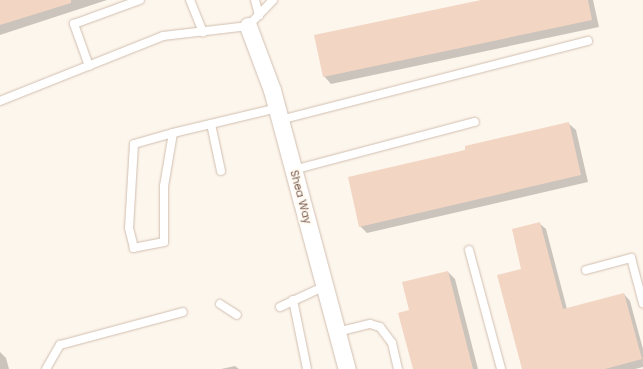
<!DOCTYPE html>
<style>
body{margin:0}
#map{position:relative;width:643px;height:369px;overflow:hidden;background:#fdf6ec;font-family:Poppins,sans-serif}
div>[style]{position:absolute}
[style*='--x']{left:calc(var(--x)*1px);top:calc(var(--y)*1px);width:calc(var(--w)*1px);rotate:calc(var(--a)*1deg)}
.shadow>*{inset:0;background:#0003}
.building>*{inset:0;background:#f3d5c3}
.roads{filter:drop-shadow(0 0 1px #d1beb0) drop-shadow(0 0 1px #d1beb0)}
.service>*{height:8px;margin:-4px;padding:0 4px;transform-origin:4px;border-radius:4px;background:#fff}
.minor>*{height:17px;margin:-8.5px;padding:0 8.5px;transform-origin:8.5px;border-radius:8.5px;background:#fff}
span{translate:-50% -50%;white-space:nowrap;text-align:center;line-height:1.15;-webkit-text-stroke:4px #fffaf3;paint-order:stroke}
.street-label{font-size:11px;color:#7a5c4d}
</style>
<div id="map">
<div class="shadow">
<i style="clip-path:polygon(0 0,107px 0,0 35px)"></i>
<i style="clip-path:polygon(486px 0,593px 0,599px 27px,331px 84px,324px 76px)"></i>
<i style="clip-path:polygon(568px 123px,576px 130px,588px 182px,367px 233px,360px 226px,467px 150px)"></i>
<i style="clip-path:polygon(539px 223px,546px 229px,567px 309px,624px 294px,630px 301px,643px 349px,643px 367px,635px 369px,523px 369px,523px 270px)"></i>
<i style="clip-path:polygon(448px 272px,455px 279px,478px 369px,414px 369px,410px 311px)"></i>
<i style="clip-path:polygon(0 352px,6px 358px,9px 369px,0 369px)"></i>
<i style="clip-path:polygon(235px 366px,239px 369px,221px 369px)"></i>
</div>
<div class="building">
<i style="clip-path:polygon(0 0,71px 0,71px 3px,0 25px)"></i>
<i style="clip-path:polygon(481px 0,588px 0,592px 20px,323px 77px,314px 35px)"></i>
<i style="clip-path:polygon(569px 122px,581px 175px,359px 227px,348px 177px,465px 150px,465px 146px)"></i>
<i style="clip-path:polygon(540px 222px,563px 309px,624px 293px,642px 359px,605px 369px,522px 369px,497px 275px,521px 269px,512px 229px)"></i>
<i style="clip-path:polygon(448px 271px,473px 369px,413px 369px,398px 313px,409px 310px,402px 282px)"></i>
</div>
<div class="roads">
<div class="service">
<i style="--x:190;--y:0;--w:35;--a:68"></i>
<i style="--x:255;--y:0;--w:16;--a:75"></i>
<i style="--x:89;--y:66;--w:45;--a:-109.7"></i>
<i style="--x:74;--y:24;--w:70;--a:-20"></i>
<i style="--x:0;--y:101;--w:175;--a:-21.7"></i>
<i style="--x:163;--y:36;--w:86;--a:-6.7"></i>
<i style="--x:248;--y:26;--w:36;--a:-46"></i>
<i style="--x:280;--y:120;--w:318;--a:-14.4"></i>
<i style="--x:211;--y:124;--w:48;--a:78"></i>
<i style="--x:173;--y:133;--w:54;--a:99.6"></i>
<i style="--x:164;--y:186;--w:56;--a:90"></i>
<i style="--x:164;--y:242;--w:31;--a:169"></i>
<i style="--x:134;--y:248;--w:21;--a:-104"></i>
<i style="--x:129;--y:228;--w:84;--a:-86.6"></i>
<i style="--x:134;--y:144;--w:41;--a:-15.8"></i>
<i style="--x:173;--y:133;--w:107;--a:-13.5"></i>
<i style="--x:293;--y:170;--w:188;--a:-14.8"></i>
<i style="--x:469;--y:250;--w:123;--a:74.9"></i>
<i style="--x:586;--y:270;--w:47;--a:-14.9"></i>
<i style="--x:631;--y:258;--w:47;--a:75.1"></i>
<i style="--x:293;--y:300;--w:70;--a:78.5"></i>
<i style="--x:220;--y:304;--w:20;--a:33"></i>
<i style="--x:280;--y:307;--w:50;--a:-25"></i>
<i style="--x:337;--y:332;--w:34;--a:-14"></i>
<i style="--x:370;--y:324;--w:10;--a:17"></i>
<i style="--x:380;--y:327;--w:20;--a:53"></i>
<i style="--x:392;--y:343;--w:27;--a:77"></i>
<i style="--x:46;--y:369;--w:28;--a:-60"></i>
<i style="--x:60;--y:345;--w:127;--a:-15"></i>
</div>
<div class="minor">
<i style="--x:248;--y:26;--w:68;--a:69.4"></i>
<i style="--x:272;--y:90;--w:289;--a:75"></i>
</div>
</div>
<div class="street-label">
<span style="left:301px;top:197px;rotate:75deg">Shea Way</span>
</div>
</div>
